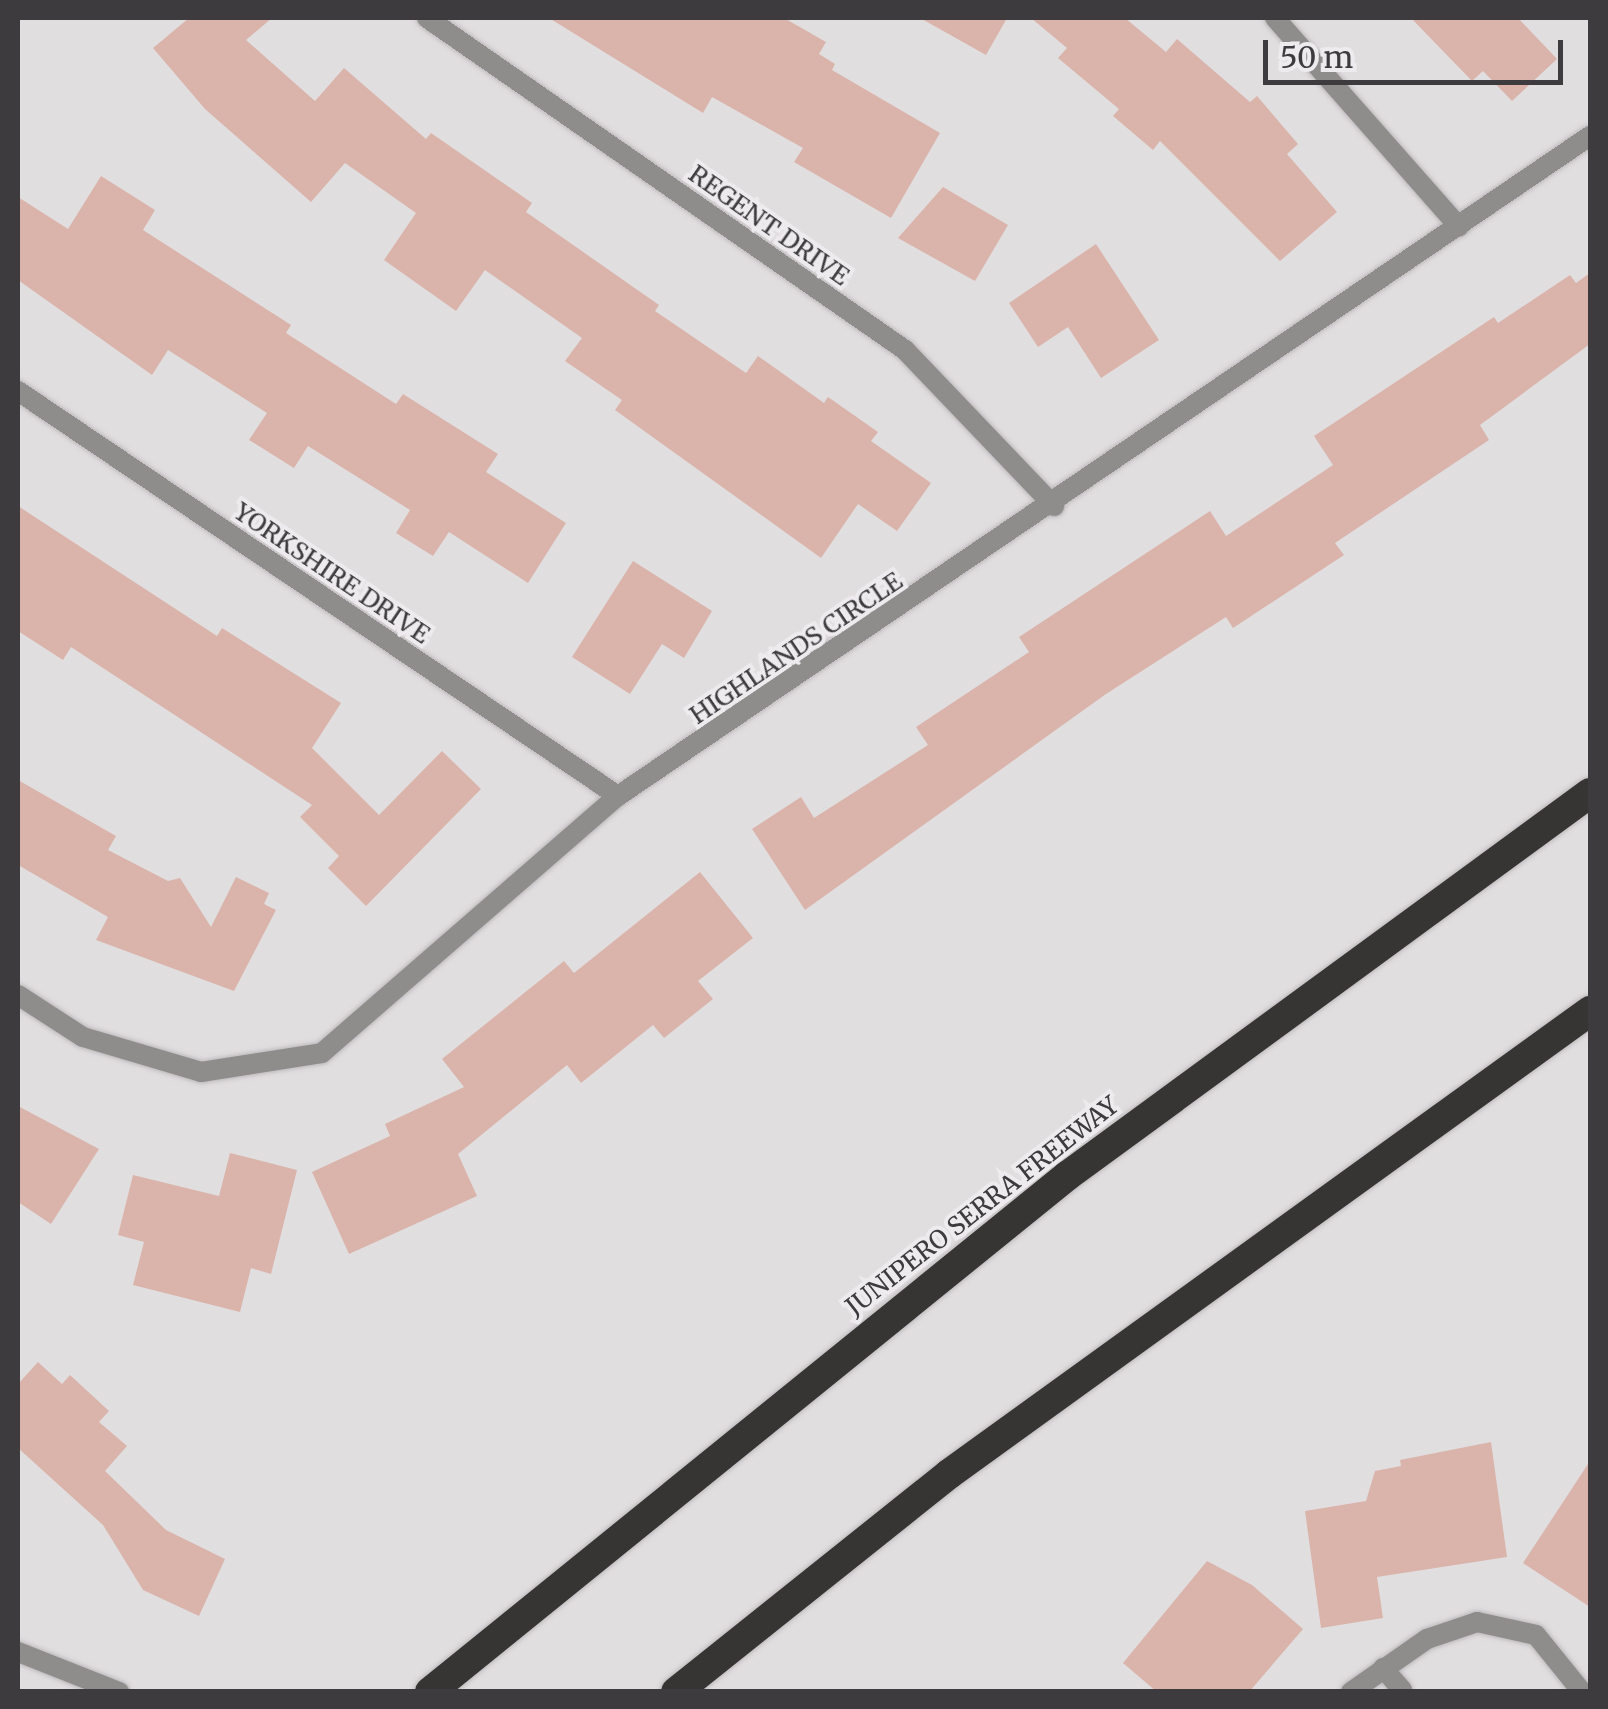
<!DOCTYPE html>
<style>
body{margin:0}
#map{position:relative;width:1608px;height:1709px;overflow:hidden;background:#e1dee0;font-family:Merriweather,serif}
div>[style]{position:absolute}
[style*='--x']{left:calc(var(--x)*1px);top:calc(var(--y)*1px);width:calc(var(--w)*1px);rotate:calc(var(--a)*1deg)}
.building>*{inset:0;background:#dab4ab}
.roads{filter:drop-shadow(0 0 2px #bdbabc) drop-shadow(0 0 2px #bdbabc)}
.service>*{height:20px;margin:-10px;padding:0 10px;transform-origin:10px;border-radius:10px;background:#8e8d8c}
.minor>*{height:20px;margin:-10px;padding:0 10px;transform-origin:10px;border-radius:10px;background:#8e8d8c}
.motorway>*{height:30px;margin:-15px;padding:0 15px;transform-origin:15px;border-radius:15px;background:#363533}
span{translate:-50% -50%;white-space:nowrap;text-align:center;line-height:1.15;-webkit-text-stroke:8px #eeebee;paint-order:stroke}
.street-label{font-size:25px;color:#3d3b3d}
.frame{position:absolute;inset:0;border:20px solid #3d3b3d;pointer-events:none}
.scale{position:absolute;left:1263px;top:40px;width:300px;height:45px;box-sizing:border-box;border:5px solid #3d3b3d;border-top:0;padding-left:12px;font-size:30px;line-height:35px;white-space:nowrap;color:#3d3b3d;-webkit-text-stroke:8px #eeebee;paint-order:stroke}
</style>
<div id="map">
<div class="building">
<i style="clip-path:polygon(189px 18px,272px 18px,246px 40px,315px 101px,344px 68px,426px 139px,431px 133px,532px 203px,526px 212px,659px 305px,655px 311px,746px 373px,758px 356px,824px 403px,828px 397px,878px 432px,871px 441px,931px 483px,897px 531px,858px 504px,821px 558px,615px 410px,622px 400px,565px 361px,582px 338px,485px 270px,456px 311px,384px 260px,416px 213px,345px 163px,311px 202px,205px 109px,153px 48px)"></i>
<i style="clip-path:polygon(549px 18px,784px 18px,826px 42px,819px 54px,835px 64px,832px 70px,940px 133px,891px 218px,794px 162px,803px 148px,712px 97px,703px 113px)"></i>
<i style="clip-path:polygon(920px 18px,1007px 18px,986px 55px)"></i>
<i style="clip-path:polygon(1031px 18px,1125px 18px,1166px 52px,1177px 39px,1250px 102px,1257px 96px,1298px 144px,1287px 154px,1337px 212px,1280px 261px,1160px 141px,1153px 150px,1113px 116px,1119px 109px,1058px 58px,1067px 48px)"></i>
<i style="clip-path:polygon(1411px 18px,1518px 18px,1557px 59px,1512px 101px,1483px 71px,1472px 81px)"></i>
<i style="clip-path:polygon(101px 176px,155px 210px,143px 230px,291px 325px,286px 333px,396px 404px,403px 394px,498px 454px,486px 472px,566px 523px,528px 583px,449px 532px,433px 556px,396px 533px,410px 510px,308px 446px,294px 468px,249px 440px,267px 413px,168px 350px,152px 375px,18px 280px,18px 197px,68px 229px)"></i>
<i style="clip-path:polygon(943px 187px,1008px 225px,975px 281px,898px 238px)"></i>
<i style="clip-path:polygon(1096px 244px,1159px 340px,1101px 378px,1068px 327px,1038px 347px,1009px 303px)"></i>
<i style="clip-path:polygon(1590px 273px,1590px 344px,1480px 425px,1489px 440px,1335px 543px,1344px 555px,1233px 628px,1226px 617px,1106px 694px,805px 910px,752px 829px,801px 797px,814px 818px,928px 745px,916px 727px,1029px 652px,1019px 637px,1210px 511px,1226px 536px,1333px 465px,1314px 436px,1494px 317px,1498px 323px,1570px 275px,1576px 283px)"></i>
<i style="clip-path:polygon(18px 506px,217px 636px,222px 628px,341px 703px,312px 748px,379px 815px,442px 751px,481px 789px,366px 906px,328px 868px,339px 856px,300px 817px,312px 805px,71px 647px,63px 660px,18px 631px)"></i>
<i style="clip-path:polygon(633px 561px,712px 611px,684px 658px,662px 644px,630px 694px,572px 657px)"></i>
<i style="clip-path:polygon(18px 780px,116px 836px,108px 850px,168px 881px,180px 878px,211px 927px,236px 877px,269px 893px,264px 904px,276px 910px,234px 991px,96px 940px,108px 917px,18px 865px)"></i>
<i style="clip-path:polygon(700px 872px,753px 938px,698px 981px,713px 999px,664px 1038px,653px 1025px,581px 1083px,567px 1065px,458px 1154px,477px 1196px,349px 1254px,312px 1172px,390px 1136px,385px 1124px,464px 1087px,442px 1059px,564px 961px,574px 973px)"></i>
<i style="clip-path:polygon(18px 1106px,99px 1149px,51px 1224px,18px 1202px)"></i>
<i style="clip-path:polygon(230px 1153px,297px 1170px,271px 1274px,251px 1268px,240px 1312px,133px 1285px,144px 1242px,118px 1235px,133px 1175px,219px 1196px)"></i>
<i style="clip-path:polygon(38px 1362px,62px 1384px,70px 1375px,109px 1411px,99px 1422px,127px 1446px,105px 1471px,166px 1530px,225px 1559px,199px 1616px,143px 1590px,103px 1525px,18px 1448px,18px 1384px)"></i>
<i style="clip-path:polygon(1491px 1442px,1507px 1557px,1377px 1577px,1383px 1618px,1321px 1628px,1305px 1511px,1366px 1501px,1375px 1471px,1401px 1466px,1400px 1460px)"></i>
<i style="clip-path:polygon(1590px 1461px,1590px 1607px,1523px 1563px)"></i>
<i style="clip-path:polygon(1207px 1561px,1252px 1585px,1303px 1629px,1249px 1692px,1157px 1692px,1123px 1663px)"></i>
</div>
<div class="roads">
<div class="service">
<i style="--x:1383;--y:1668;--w:29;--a:49"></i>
</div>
<div class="minor">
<i style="--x:427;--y:18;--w:582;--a:34.78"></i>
<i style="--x:905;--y:350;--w:216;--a:46.3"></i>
<i style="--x:1275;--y:18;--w:278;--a:48.6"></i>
<i style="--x:18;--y:391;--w:724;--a:34.02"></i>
<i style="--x:18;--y:995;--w:77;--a:32.9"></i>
<i style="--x:83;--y:1037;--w:123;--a:16.5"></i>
<i style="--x:201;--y:1072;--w:122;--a:-8.9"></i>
<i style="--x:322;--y:1053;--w:392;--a:-41"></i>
<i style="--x:618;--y:796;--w:1175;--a:-34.18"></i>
<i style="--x:18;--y:1652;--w:109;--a:21.6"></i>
<i style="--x:1351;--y:1692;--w:93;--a:-34.9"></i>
<i style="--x:1427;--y:1639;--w:53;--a:-18.8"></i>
<i style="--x:1477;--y:1622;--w:60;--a:12.4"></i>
<i style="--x:1536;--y:1635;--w:73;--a:51.1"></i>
</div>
<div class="motorway">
<i style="--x:430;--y:1692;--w:820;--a:-39.01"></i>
<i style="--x:1067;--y:1176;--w:648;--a:-36.22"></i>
<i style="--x:676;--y:1692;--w:349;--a:-38.6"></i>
<i style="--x:949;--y:1474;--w:791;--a:-35.84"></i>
</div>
</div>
<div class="street-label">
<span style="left:769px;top:225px;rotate:35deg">REGENT DRIVE</span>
<span style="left:332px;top:573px;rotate:34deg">YORKSHIRE DRIVE</span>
<span style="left:796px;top:648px;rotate:-34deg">HIGHLANDS CIRCLE</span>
<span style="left:982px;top:1206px;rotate:-38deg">JUNIPERO SERRA FREEWAY</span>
</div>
<div class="frame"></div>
<div class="scale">50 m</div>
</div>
